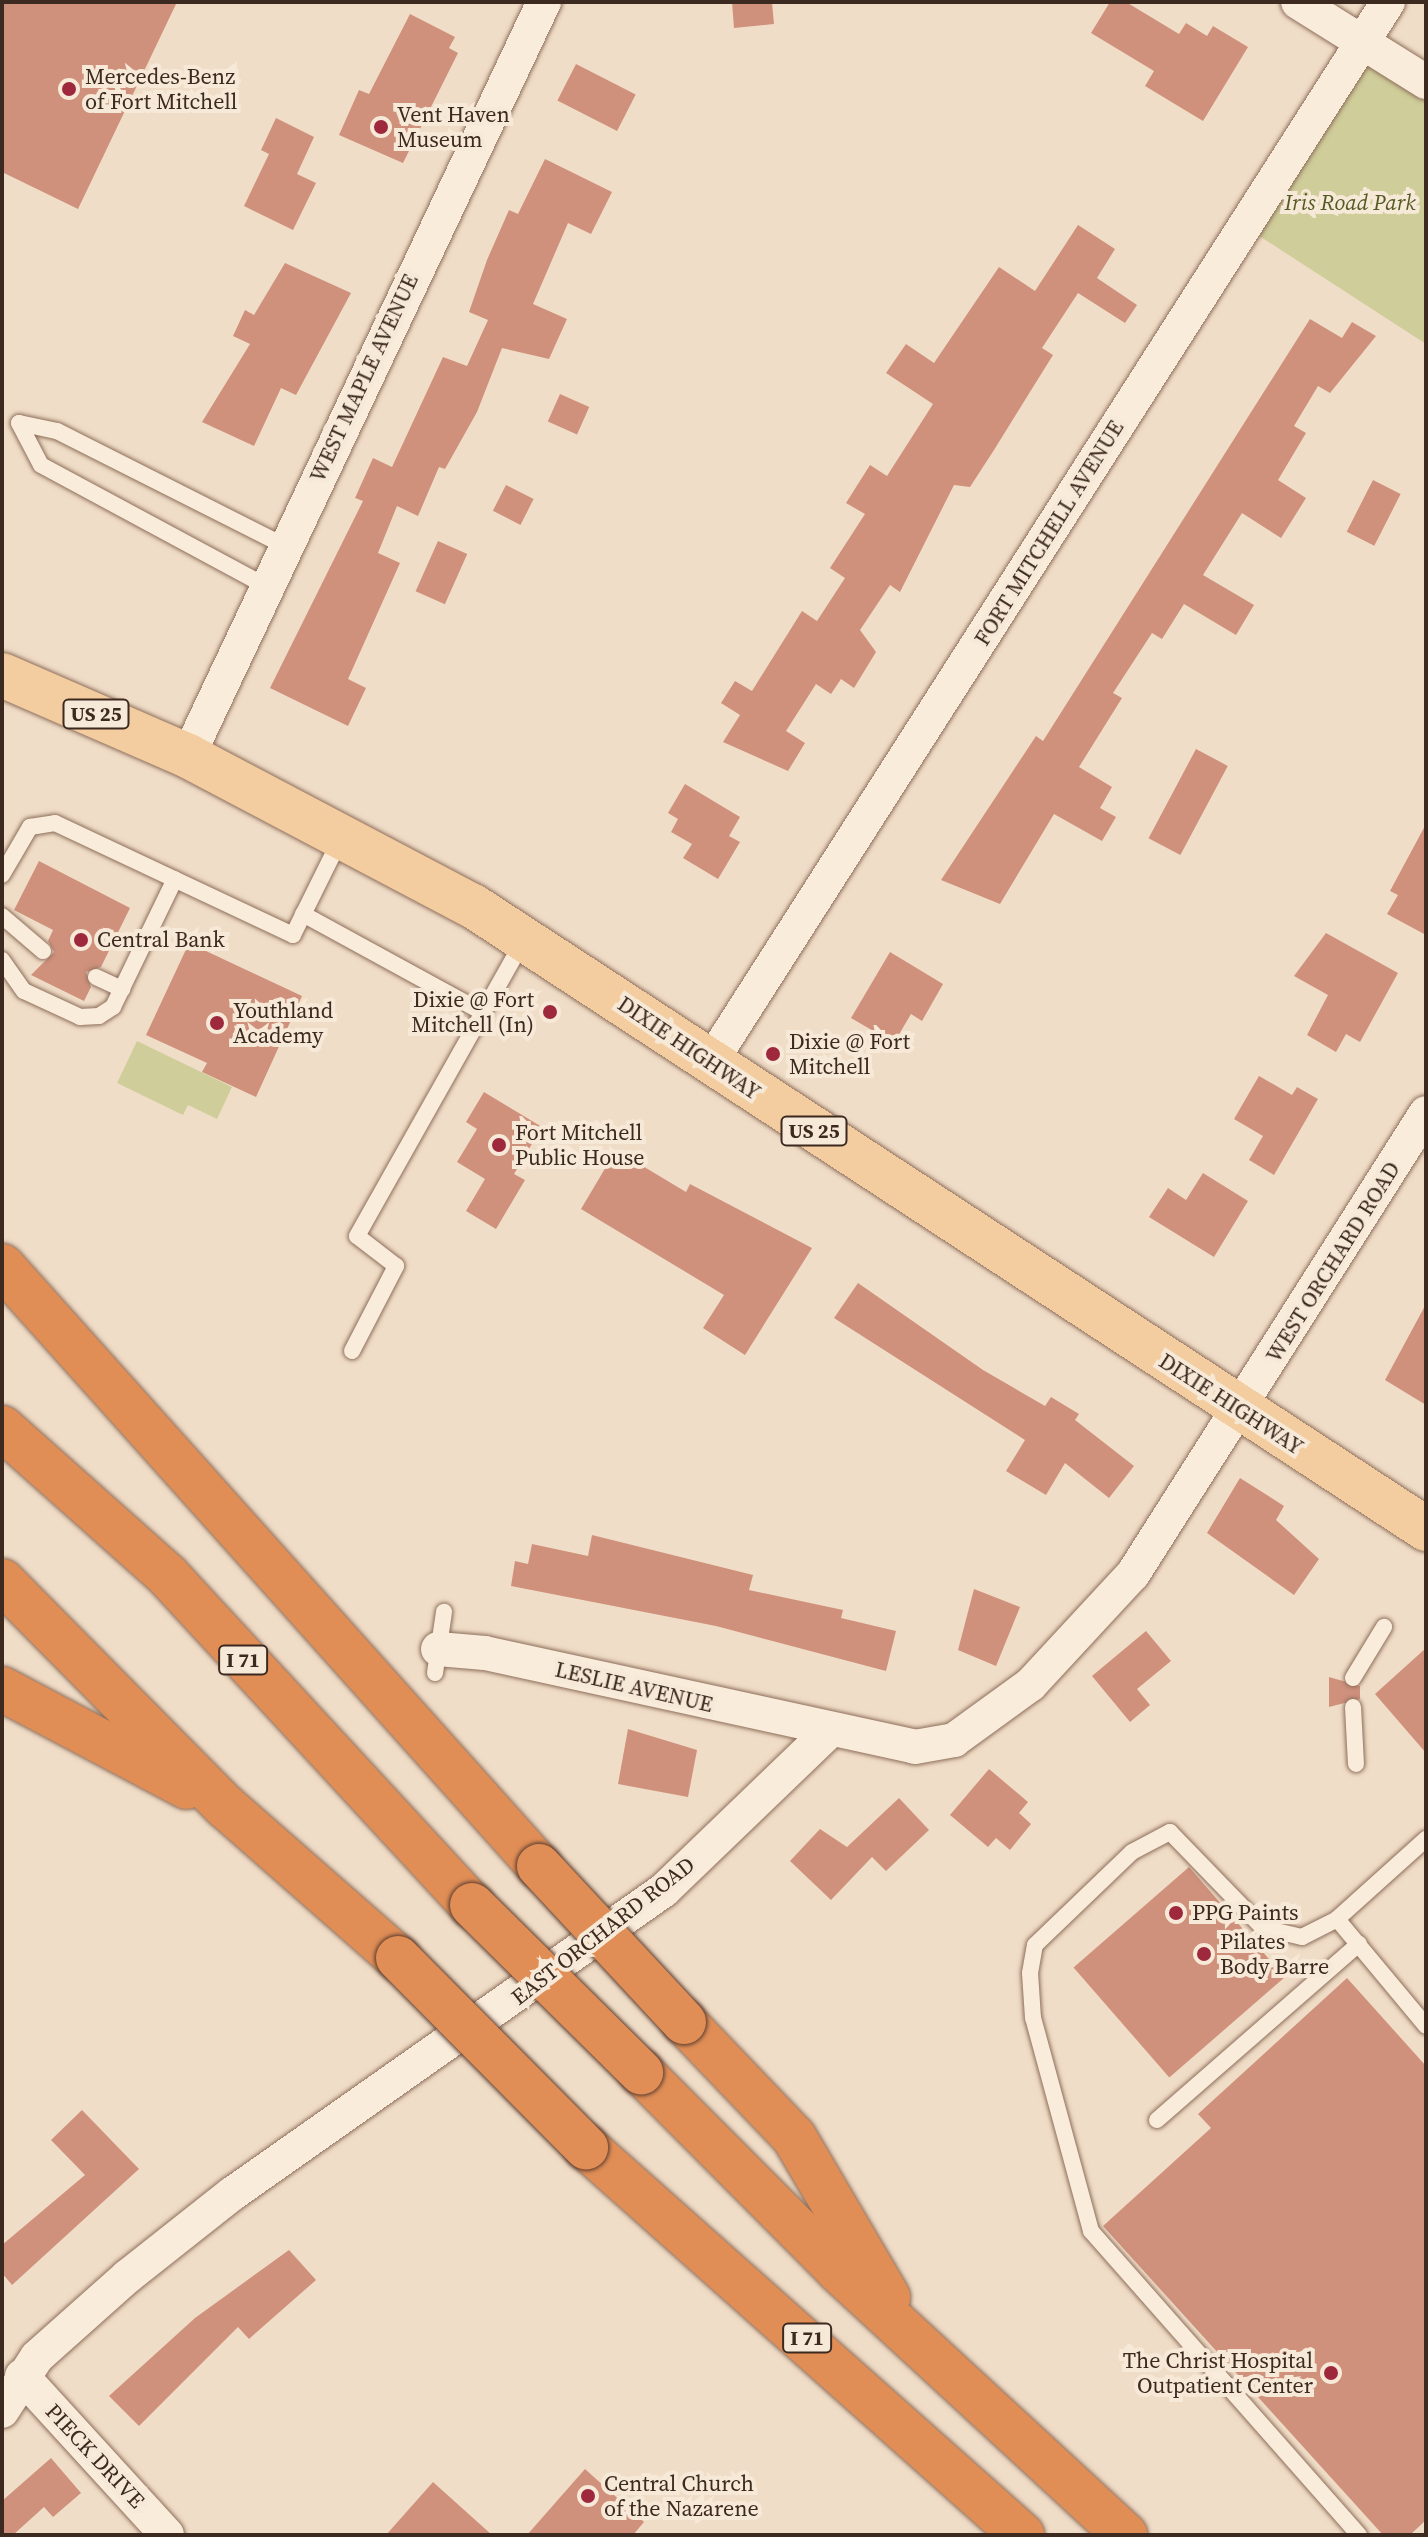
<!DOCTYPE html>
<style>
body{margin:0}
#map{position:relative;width:1428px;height:2537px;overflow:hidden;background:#f0ddc7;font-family:"Source Serif 4",serif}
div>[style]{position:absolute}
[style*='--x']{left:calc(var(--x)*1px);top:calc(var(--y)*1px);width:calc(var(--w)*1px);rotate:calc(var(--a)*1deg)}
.green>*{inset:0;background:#cfcd9a}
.building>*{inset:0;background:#cf917c;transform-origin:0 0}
.roads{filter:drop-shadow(0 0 2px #8d6e5b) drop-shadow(0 0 2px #8d6e5b)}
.lane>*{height:16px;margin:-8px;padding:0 8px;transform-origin:8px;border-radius:8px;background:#faecdb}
.street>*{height:34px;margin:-17px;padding:0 17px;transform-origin:17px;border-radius:17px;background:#faecdb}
.primary>*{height:44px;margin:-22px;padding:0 22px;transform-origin:22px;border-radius:22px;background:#f3cc9f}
.highway>*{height:44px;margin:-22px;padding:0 22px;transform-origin:22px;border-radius:22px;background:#e18e56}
.bridges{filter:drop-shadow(0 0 2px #5b3d2f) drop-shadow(0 0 2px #5b3d2f)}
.highway-bridge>*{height:44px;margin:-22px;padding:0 22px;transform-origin:22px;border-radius:22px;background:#e18e56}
.dots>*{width:22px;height:22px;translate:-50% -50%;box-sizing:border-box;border:4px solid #f7e9d7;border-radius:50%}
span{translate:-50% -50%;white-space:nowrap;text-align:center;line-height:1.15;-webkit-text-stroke:8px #f7e9d7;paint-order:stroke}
.shield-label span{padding:2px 6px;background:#f7e9d7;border:2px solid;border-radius:6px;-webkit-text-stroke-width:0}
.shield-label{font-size:20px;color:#3c291f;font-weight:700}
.poi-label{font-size:22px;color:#3c291f}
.left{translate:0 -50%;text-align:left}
.right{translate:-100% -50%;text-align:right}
.park-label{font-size:22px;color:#555a25;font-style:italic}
.street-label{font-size:22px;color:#3c291f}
.frame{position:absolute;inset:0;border:4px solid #3c291f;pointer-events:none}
</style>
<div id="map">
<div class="green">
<i style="clip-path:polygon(1363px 41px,1426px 82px,1426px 344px,1244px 226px)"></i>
<i style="clip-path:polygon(137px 1041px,232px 1087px,217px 1119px,188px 1105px,183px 1115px,117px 1083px)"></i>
</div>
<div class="building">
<i style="clip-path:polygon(2px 2px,177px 2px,78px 209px,2px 172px)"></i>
<i style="clip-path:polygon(732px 2px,772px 2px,774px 24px,734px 28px)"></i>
<i style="clip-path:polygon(1110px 2px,1126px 2px,1179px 34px,1186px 23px,1207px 36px,1213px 26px,1248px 47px,1203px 121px,1145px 86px,1154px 71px,1091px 33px)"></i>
<i style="clip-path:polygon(410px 14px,455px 37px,449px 48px,458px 53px,403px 163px,339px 135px,359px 90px,369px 94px)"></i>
<i style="left:576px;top:64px;width:67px;height:41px;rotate:27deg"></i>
<i style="clip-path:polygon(276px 118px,314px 137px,297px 174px,316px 183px,293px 230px,244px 206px,269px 154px,261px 150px)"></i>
<i style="clip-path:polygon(545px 159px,612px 192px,591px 234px,568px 223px,533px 304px,567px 319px,549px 359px,502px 348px,477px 412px,445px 469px,439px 467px,418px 516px,397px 506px,378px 553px,400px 563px,348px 679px,366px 688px,348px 726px,270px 688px,363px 501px,355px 498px,373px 458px,392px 467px,443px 357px,467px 366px,488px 320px,469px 312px,487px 260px,509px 210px,518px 214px)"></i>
<i style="clip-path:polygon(1078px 225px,1115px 249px,1097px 278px,1137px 305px,1125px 323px,1078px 293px,1042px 348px,1053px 355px,994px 450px,970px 487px,954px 485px,900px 592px,890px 585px,860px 630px,876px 652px,854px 688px,841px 679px,831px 694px,816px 684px,786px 731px,805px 743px,788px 771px,723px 742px,740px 715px,721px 703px,735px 681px,752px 691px,802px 611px,817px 621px,845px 578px,830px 568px,865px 514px,846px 503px,870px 465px,887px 476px,933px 404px,886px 373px,906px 344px,934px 363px,999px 267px,1035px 291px)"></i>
<i style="clip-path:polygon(285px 263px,351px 293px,296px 395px,281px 388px,254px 446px,202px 422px,250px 344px,233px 336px,245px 310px,254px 315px)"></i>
<i style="clip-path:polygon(1310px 319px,1342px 338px,1352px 322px,1376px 336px,1330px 393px,1318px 386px,1294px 426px,1306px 433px,1278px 480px,1306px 498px,1281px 538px,1242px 513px,1203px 575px,1254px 605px,1236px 635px,1184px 604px,1162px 639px,1152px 633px,1113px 693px,1122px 698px,1079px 767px,1112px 787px,1100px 808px,1116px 817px,1102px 841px,1054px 814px,1000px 904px,941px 880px,1036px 736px,1043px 741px)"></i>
<i style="left:560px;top:394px;width:32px;height:30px;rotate:24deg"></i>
<i style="left:1373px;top:480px;width:31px;height:58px;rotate:27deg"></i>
<i style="left:506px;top:485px;width:31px;height:29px;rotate:27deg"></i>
<i style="left:438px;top:541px;width:32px;height:55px;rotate:24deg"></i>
<i style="left:1196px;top:749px;width:36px;height:101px;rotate:28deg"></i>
<i style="clip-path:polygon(685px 784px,740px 817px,729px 836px,740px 842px,718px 879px,683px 858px,692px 844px,671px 832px,678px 819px,668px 813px)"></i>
<i style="clip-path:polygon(1426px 824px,1426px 935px,1387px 914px,1398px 895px,1390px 891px)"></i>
<i style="clip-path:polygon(39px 861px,130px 908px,101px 967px,86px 972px,91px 987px,84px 1001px,31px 975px,54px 952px,48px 941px,53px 930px,14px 910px)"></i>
<i style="clip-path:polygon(1326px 933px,1398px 973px,1360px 1042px,1346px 1034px,1336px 1052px,1307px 1035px,1328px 995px,1294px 976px)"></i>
<i style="clip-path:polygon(189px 943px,302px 996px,256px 1097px,202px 1072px,207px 1063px,146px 1035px)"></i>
<i style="clip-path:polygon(890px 952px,943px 984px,922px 1021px,911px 1014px,894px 1043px,851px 1018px)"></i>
<i style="clip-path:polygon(1259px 1076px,1292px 1095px,1297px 1087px,1318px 1099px,1274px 1175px,1249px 1160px,1263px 1136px,1234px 1119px)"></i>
<i style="clip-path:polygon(484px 1092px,542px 1127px,514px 1174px,525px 1180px,496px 1229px,466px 1211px,485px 1179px,457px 1162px,477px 1129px,466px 1122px)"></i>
<i style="clip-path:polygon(616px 1150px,686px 1192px,690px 1184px,812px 1248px,745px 1355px,703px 1328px,724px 1295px,581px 1209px)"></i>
<i style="clip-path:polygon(1203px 1173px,1248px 1201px,1214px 1257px,1149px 1217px,1168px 1188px,1186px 1200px)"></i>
<i style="clip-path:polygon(858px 1283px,983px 1370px,1045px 1406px,1051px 1397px,1079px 1414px,1075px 1420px,1134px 1466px,1109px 1498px,1065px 1463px,1046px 1495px,1006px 1471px,1025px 1440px,834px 1318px)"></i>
<i style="clip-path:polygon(1426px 1304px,1426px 1405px,1385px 1380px)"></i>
<i style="clip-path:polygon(1240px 1478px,1284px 1506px,1276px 1520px,1319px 1559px,1294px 1595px,1207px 1533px)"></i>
<i style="clip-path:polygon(592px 1535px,753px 1575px,749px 1590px,843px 1610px,841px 1618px,896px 1631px,886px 1671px,716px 1626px,511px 1586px,515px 1561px,528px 1564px,532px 1544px,588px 1556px)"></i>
<i style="clip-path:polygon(974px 1589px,1020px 1607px,996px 1666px,958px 1650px)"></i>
<i style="clip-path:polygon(1146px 1631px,1171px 1661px,1137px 1689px,1150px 1705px,1130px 1722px,1092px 1676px)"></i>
<i style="clip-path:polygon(1426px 1648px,1426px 1753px,1375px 1694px)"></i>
<i style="clip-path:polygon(1329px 1677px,1360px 1686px,1360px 1699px,1329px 1707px)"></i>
<i style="clip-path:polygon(628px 1729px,697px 1750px,688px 1797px,618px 1784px)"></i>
<i style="clip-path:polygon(989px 1769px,1028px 1802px,1019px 1813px,1031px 1824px,1010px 1850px,996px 1838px,988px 1847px,950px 1815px)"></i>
<i style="clip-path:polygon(899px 1798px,929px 1830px,886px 1871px,872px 1857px,831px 1900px,790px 1861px,820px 1829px,847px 1847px)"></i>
<i style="left:1189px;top:1867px;width:146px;height:153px;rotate:49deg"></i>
<i style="clip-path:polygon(1347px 1978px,1426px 2066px,1426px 2520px,1410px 2535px,1383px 2535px,1103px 2226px,1211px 2128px,1198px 2114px)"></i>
<i style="clip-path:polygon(82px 2110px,139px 2169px,12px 2285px,2px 2273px,2px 2245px,85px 2175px,51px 2140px)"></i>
<i style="clip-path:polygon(289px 2250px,316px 2280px,249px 2339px,238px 2327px,139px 2426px,109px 2396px,195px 2318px)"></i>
<i style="clip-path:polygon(51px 2458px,81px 2493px,53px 2517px,44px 2507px,13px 2535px,2px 2535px,2px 2501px)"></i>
<i style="clip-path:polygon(585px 2469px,644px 2522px,633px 2535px,527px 2535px)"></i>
<i style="clip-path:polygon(433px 2482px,492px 2535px,386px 2535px)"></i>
</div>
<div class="roads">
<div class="lane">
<i style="--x:19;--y:423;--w:47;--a:62.4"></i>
<i style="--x:41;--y:465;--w:255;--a:28.3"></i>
<i style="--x:19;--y:423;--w:39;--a:12"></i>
<i style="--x:57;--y:431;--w:255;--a:26.8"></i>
<i style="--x:2;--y:875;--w:56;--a:-59.7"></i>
<i style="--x:30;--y:827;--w:25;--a:-9"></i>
<i style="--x:55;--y:823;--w:263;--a:25.2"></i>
<i style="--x:293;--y:935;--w:108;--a:-63.7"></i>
<i style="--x:303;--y:914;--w:204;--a:28.7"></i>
<i style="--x:2;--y:916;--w:54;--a:40.5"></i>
<i style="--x:2;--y:960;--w:38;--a:55"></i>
<i style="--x:24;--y:991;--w:62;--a:24.9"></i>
<i style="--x:80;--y:1017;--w:19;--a:-3"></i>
<i style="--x:99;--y:1016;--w:17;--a:-33"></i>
<i style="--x:113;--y:1007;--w:142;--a:-64.2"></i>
<i style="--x:96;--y:977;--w:29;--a:25"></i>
<i style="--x:352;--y:1351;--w:96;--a:-62.6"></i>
<i style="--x:396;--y:1266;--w:49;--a:-142.4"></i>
<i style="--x:357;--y:1236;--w:340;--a:-60.6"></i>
<i style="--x:435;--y:1673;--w:62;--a:-81.6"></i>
<i style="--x:1353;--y:1678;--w:60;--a:-58.7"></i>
<i style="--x:1353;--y:1707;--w:57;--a:87"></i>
<i style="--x:1337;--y:1919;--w:139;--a:50.2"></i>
<i style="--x:1157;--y:2120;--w:268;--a:-41.1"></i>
<i style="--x:1359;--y:2535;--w:405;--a:-131.4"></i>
<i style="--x:1091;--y:2231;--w:221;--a:-105.2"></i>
<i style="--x:1033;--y:2018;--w:45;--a:-93.8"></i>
<i style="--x:1030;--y:1973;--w:28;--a:-80"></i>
<i style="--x:1035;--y:1945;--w:134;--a:-43.8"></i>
<i style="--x:1132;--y:1852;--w:43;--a:-27.8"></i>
<i style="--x:1170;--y:1832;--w:134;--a:45.9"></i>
<i style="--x:1263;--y:1928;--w:40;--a:13"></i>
<i style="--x:1302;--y:1937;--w:39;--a:-27"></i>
<i style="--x:1337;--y:1919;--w:120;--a:-42"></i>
</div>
<div class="street">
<i style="--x:1298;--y:2;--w:151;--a:32"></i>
<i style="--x:188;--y:756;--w:834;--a:-64.73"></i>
<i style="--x:710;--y:1063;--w:1259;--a:-57.42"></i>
<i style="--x:438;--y:1649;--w:47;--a:4.9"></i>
<i style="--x:485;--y:1653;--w:440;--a:12.3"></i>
<i style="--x:915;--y:1747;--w:40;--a:-10"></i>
<i style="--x:954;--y:1740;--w:95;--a:-36"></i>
<i style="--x:1031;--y:1684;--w:150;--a:-47.2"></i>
<i style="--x:1133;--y:1574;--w:546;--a:-57.56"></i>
<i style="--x:22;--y:2376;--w:215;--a:47.6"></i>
<i style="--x:2;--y:2411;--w:64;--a:-57.1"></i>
<i style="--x:37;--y:2357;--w:122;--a:-41.7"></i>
<i style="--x:128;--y:2276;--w:132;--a:-38.3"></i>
<i style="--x:232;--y:2194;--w:528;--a:-35.13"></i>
<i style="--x:664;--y:1890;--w:229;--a:-43.9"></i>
</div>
<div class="primary">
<i style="--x:2;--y:675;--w:203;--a:23.5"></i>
<i style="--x:188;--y:756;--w:322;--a:27.8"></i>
<i style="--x:473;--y:906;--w:1139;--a:33.17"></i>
</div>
<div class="highway">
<i style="--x:2;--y:1266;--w:805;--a:48.17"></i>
<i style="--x:2;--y:1428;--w:222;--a:41.7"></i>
<i style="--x:168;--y:1576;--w:448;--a:47.3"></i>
<i style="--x:2;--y:1581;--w:318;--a:45.3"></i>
<i style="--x:226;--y:1807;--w:229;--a:41.3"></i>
<i style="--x:2;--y:1689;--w:209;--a:27.9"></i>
<i style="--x:684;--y:2022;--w:159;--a:46.3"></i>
<i style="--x:794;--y:2137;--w:186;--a:59.6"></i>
<i style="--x:641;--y:2072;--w:279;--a:45.1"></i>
<i style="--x:838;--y:2270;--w:391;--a:42.7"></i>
<i style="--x:586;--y:2147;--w:584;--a:41.67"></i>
</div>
</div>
<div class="bridges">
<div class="highway-bridge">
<i style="--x:539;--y:1866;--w:213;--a:47.1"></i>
<i style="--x:472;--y:1905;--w:238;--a:44.7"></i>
<i style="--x:398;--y:1958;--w:267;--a:45.2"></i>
</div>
</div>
<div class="dots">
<i style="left:69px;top:89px;background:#9e293c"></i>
<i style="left:381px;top:127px;background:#9e293c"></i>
<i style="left:81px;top:940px;background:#9e293c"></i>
<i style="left:550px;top:1012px;background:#9e293c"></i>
<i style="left:217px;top:1023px;background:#9e293c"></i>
<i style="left:773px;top:1054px;background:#9e293c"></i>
<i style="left:499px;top:1145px;background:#9e293c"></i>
<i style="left:1176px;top:1913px;background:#9e293c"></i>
<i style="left:1204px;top:1954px;background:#9e293c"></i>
<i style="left:1331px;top:2373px;background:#9e293c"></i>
<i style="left:588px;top:2496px;background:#9e293c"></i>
</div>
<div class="shield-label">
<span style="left:96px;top:714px">US 25</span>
<span style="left:814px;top:1131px">US 25</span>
<span style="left:243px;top:1660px">I 71</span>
<span style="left:807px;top:2338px">I 71</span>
</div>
<div class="poi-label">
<span class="left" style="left:85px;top:89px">Mercedes-Benz<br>of Fort Mitchell</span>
<span class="left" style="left:397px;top:127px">Vent Haven<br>Museum</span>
<span class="left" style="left:97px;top:940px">Central Bank</span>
<span class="right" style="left:534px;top:1012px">Dixie @ Fort<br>Mitchell (In)</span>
<span class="left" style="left:233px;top:1023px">Youthland<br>Academy</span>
<span class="left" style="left:789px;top:1054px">Dixie @ Fort<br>Mitchell</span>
<span class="left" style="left:515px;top:1145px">Fort Mitchell<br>Public House</span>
<span class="left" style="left:1192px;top:1913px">PPG Paints</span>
<span class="left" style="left:1220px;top:1954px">Pilates<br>Body Barre</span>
<span class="right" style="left:1313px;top:2373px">The Christ Hospital<br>Outpatient Center</span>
<span class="left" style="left:604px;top:2496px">Central Church<br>of the Nazarene</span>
</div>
<div class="park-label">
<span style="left:1350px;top:203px">Iris Road Park</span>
</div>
<div class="street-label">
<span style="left:364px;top:378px;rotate:-65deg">WEST MAPLE AVENUE</span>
<span style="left:1049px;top:533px;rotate:-58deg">FORT MITCHELL AVENUE</span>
<span style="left:689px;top:1048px;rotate:34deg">DIXIE HIGHWAY</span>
<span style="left:1333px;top:1262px;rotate:-58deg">WEST ORCHARD ROAD</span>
<span style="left:1231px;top:1404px;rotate:33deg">DIXIE HIGHWAY</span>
<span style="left:634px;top:1687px;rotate:13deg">LESLIE AVENUE</span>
<span style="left:603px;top:1931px;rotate:-38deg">EAST ORCHARD ROAD</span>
<span style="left:95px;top:2456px;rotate:47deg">PIECK DRIVE</span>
</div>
<div class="frame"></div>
</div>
